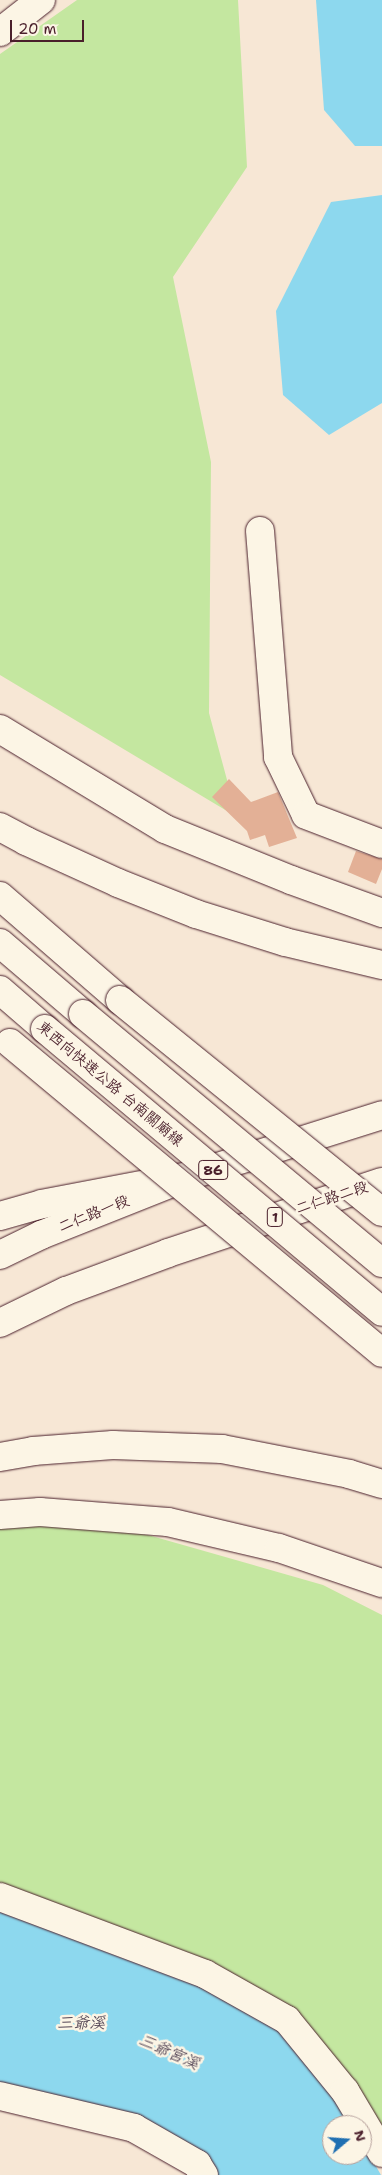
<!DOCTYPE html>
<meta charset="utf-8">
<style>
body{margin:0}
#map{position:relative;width:382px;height:2175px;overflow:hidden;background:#f7e7d5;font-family:"Shantell Sans","LXGW WenKai TC",sans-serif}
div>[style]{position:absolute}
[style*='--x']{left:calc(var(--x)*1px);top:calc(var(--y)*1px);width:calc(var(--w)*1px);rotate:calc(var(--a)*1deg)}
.green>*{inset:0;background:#c4e7a0}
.water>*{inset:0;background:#8dd8ee}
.building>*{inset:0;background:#e3b096}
.roads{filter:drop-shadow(0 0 1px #4a1f2b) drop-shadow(0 0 1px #4a1f2b)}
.minor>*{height:28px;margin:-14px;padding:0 14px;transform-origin:14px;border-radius:14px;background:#fcf5e5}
.major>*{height:28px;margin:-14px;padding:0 14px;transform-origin:14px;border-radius:14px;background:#fcf5e5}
.highway>*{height:28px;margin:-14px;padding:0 14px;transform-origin:14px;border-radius:14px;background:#fcf5e5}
.bridges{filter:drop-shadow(0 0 1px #4a1f2b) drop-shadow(0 0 1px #4a1f2b)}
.highway-bridge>*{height:28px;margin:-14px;padding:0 14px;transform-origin:14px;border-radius:14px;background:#fcf5e5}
span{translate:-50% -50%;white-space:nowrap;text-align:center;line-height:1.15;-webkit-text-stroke:5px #fcf5e5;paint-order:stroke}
.shield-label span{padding:1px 4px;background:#fcf5e5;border:1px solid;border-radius:4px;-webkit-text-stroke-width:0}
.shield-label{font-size:14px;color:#4a1f2b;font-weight:700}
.street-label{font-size:15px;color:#4a1f2b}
.water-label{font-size:16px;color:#5b4d5c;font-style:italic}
.north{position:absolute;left:322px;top:2115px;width:50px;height:50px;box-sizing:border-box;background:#fcf5e5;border:1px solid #b59f9b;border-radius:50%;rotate:72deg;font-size:14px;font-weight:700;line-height:20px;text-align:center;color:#4a1f2b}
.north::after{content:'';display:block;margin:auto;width:18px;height:22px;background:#1f6fb2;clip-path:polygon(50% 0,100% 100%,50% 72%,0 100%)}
.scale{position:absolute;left:10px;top:20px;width:74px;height:22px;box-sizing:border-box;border:2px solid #4a1f2b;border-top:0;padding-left:6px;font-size:15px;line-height:18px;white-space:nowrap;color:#4a1f2b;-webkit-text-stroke:4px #fcf5e5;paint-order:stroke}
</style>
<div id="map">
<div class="green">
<i style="clip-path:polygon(77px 0,238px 0,247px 167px,173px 277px,211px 462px,209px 713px,237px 817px,0 675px,0 54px)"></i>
<i style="clip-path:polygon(43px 1523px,141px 1533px,323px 1585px,382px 1615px,382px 2153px,345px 2091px,0 1897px,0 1528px)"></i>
</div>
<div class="water">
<i style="clip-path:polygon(316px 0,382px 0,382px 146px,355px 146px,324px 110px)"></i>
<i style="clip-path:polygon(382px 195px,382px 403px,329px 435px,283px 395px,276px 311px,331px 202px)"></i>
<i style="clip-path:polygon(0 1912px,197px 1981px,279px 2030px,336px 2096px,352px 2125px,332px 2125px,332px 2155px,362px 2155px,362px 2142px,381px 2175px,218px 2175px,207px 2158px,0 2084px)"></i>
</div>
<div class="building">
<i style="clip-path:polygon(229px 779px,251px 802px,278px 792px,297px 838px,269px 847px,265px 835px,250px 840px,247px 831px,212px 797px)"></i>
<i style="clip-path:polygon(356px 851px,382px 859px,382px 869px,376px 884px,348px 872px)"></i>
</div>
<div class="roads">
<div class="minor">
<i style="--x:0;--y:32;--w:52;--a:-38"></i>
<i style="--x:260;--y:531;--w:227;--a:85.4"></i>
<i style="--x:278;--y:757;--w:64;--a:64.2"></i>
<i style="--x:306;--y:815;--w:81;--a:20.9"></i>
<i style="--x:0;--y:729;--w:193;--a:31.2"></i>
<i style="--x:165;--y:829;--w:136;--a:22"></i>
<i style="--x:291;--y:880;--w:97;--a:19.9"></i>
<i style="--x:0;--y:1515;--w:40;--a:-4.3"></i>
<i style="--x:40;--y:1512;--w:128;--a:4.5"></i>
<i style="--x:168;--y:1522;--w:114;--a:13.2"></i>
<i style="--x:279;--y:1548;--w:109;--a:18.8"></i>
<i style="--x:0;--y:1897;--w:219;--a:20.6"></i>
<i style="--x:205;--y:1974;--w:94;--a:29.3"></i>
<i style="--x:287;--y:2020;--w:92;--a:50.8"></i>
<i style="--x:345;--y:2091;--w:72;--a:59.2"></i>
<i style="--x:0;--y:2096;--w:138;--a:13.4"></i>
<i style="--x:134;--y:2128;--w:73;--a:29.7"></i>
<i style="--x:197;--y:2164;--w:13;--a:58"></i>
</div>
<div class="major">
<i style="--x:0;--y:1255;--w:46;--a:-26"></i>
<i style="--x:41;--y:1235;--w:159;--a:-21.7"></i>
<i style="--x:189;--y:1176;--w:202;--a:-17.5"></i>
<i style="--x:0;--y:1323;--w:73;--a:-25.9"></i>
<i style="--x:66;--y:1291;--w:109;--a:-20.4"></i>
<i style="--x:168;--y:1253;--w:225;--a:-18.4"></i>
</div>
<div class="highway">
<i style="--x:0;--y:827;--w:30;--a:28"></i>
<i style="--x:26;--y:841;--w:101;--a:24.5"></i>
<i style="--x:118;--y:883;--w:84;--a:21.7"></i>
<i style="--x:196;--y:914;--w:93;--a:17.5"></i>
<i style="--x:285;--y:942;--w:100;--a:13.3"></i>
<i style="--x:0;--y:896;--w:159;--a:40.9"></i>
<i style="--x:0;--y:943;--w:109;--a:40.5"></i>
<i style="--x:0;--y:990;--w:60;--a:40.9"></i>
<i style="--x:0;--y:1216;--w:44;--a:-15.9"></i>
<i style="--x:42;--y:1204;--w:150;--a:-10.8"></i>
<i style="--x:0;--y:1457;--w:34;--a:-10"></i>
<i style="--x:33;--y:1451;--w:80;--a:-4.3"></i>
<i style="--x:113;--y:1445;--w:109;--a:2.1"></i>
<i style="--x:222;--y:1449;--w:129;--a:11.1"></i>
<i style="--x:349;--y:1474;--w:34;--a:17"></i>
</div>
</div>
<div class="bridges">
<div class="highway-bridge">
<i style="--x:120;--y:1000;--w:337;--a:39"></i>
<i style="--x:83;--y:1014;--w:389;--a:39.8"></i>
<i style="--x:45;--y:1029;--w:440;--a:40"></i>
<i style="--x:10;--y:1043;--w:484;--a:39.8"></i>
</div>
</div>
<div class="shield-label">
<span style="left:213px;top:1170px">86</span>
<span style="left:275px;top:1217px">1</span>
</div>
<div class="street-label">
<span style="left:110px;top:1084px;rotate:40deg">東西向快速公路 台南關廟線</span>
<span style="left:332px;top:1198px;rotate:-18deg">二仁路二段</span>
<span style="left:94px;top:1214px;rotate:-22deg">二仁路一段</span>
</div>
<div class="water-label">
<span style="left:81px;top:2023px">三爺溪</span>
<span style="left:169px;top:2052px;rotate:24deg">三爺宮溪</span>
</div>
<div class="north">N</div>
<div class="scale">20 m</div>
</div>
